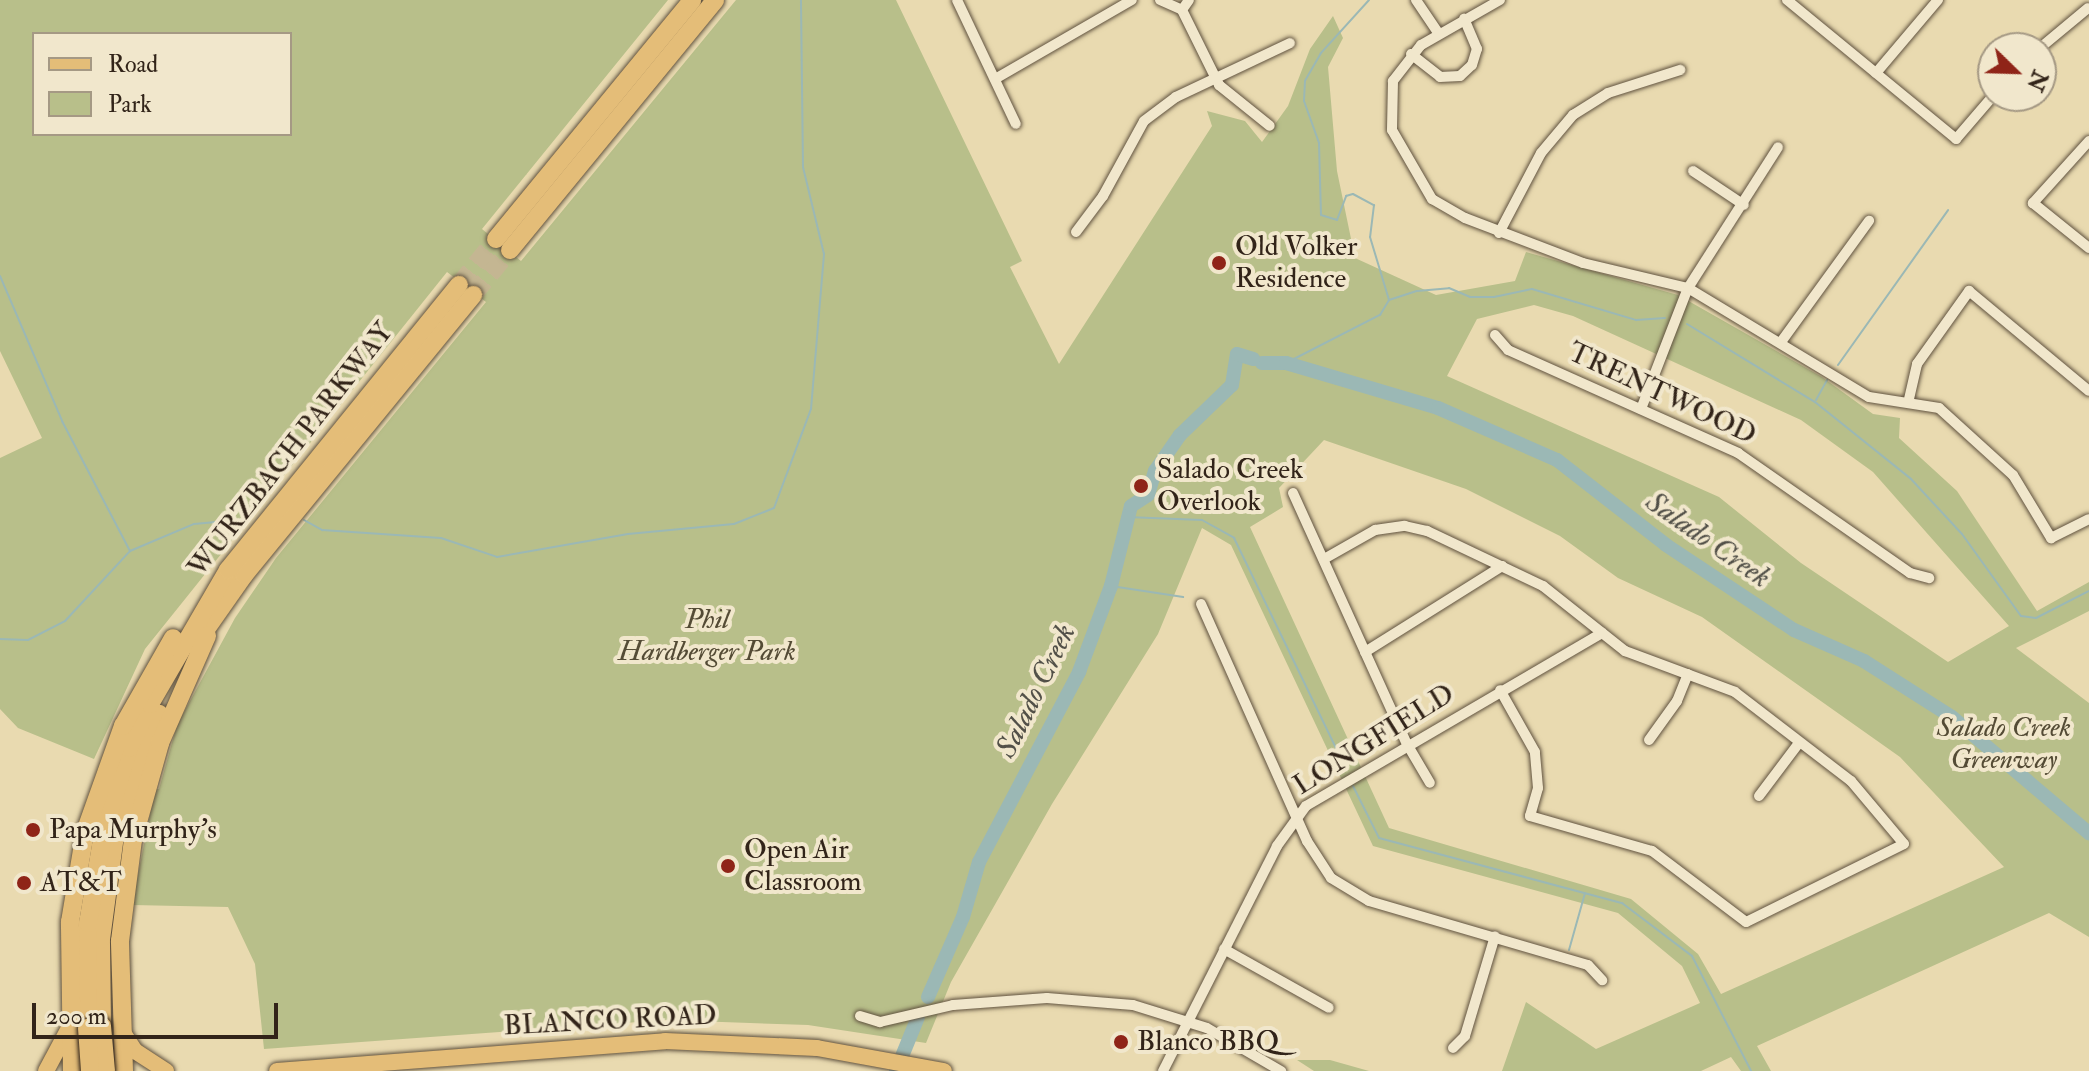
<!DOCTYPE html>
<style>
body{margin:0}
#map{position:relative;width:2089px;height:1071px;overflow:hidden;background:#e9dab0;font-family:"IM FELL Double Pica",serif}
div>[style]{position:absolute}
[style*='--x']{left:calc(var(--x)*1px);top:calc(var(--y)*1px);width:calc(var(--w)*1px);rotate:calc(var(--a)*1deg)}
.green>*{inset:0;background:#b8bf8a}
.stream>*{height:2px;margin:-1px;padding:0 1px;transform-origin:1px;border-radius:1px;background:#9bb8b5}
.river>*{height:14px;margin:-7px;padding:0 7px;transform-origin:7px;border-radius:7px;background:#9bb8b5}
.highway-tunnel>*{height:18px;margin-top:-9px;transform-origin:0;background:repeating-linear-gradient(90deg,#c4b692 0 18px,transparent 0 27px)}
.roads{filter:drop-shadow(0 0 2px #60523f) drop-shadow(0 0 2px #60523f)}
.street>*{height:10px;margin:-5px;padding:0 5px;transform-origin:5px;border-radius:5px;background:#f1e7cc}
.primary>*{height:16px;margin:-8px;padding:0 8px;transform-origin:8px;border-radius:8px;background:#e4bd78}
.highway>*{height:18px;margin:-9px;padding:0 9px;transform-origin:9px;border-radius:9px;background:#e4bd78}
.bridges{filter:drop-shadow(0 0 2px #322419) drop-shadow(0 0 2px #322419)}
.highway-bridge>*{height:18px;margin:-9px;padding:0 9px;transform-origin:9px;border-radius:9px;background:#e4bd78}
.dots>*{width:22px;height:22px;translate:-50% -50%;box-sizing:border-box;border:4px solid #f1e7cc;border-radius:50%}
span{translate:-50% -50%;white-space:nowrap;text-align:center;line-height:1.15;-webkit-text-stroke:8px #f1e7cc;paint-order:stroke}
.poi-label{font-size:28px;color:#322419}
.left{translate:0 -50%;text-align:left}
.street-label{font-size:28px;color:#322419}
.park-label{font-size:28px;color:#544b35;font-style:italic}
.water-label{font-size:30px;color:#525048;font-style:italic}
.legend{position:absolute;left:32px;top:32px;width:260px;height:104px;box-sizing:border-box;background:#f1e7cc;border:2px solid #a59984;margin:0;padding:10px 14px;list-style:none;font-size:24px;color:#322419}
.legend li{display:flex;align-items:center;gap:16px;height:40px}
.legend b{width:40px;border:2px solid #a59984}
.north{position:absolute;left:1977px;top:32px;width:80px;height:80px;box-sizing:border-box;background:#f1e7cc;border:2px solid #a59984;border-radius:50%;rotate:113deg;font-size:22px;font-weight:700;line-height:32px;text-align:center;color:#322419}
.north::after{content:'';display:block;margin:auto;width:28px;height:36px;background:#8f2418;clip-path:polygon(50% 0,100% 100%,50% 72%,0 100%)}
.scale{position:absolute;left:32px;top:1003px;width:246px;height:36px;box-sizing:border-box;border:4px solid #322419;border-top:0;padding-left:10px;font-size:24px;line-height:28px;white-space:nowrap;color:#322419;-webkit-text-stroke:6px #f1e7cc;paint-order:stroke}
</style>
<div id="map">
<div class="green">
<i style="clip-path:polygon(evenodd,0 0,668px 0,482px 229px,521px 261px,736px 0,896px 0,1022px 261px,1010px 267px,1059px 364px,1212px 126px,1207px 111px,1245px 121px,1262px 142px,1288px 106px,1310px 49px,1333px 16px,1343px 38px,1328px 67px,1337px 171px,1355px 258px,1436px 295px,1515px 281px,1526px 252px,1678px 295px,1822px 377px,1873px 414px,1900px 418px,1899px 438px,1957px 491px,2037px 611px,2089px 582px,2089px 611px,2016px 648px,2089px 703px,2089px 937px,2049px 913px,1757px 1046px,1771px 1071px,1741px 1071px,1731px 1057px,1701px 1071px,1502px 1071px,1526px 1002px,1596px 1049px,1700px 1003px,1682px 966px,1618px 913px,1373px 846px,1231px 545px,1202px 528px,1158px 634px,1052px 804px,951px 982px,926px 1043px,808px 1025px,666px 1020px,264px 1049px,255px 964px,228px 907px,132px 905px,155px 789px,159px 789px,177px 725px,235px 618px,276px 558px,486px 302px,447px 272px,145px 649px,94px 759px,18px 728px,0 709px,0 458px,42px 438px,0 351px,0 0,34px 34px,290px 34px,290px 134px,34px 134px,34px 34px,0 0,1534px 305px,1573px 316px,1801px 420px,1873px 472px,2009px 626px,1948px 662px,1801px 563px,1719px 497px,1447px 376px,1477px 319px,1534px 305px,0 0,1324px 440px,1466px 489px,1560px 536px,1618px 578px,1702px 617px,1900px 757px,2004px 867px,1721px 994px,1698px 954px,1631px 899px,1389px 828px,1250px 527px,1283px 507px,1279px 488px,1324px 440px)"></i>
<i style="clip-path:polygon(1297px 1060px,1330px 1060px,1369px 1071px,1314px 1071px)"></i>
</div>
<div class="stream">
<i style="--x:1369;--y:0;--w:72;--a:132.2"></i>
<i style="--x:1321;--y:53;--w:32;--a:120"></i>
<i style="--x:1305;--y:81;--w:20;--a:93"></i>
<i style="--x:1304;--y:101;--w:45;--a:70.3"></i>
<i style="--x:1319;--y:143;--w:72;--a:88.4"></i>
<i style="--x:1321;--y:215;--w:17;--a:17"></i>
<i style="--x:1337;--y:220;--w:26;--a:-69"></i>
<i style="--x:1346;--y:196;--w:7;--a:-16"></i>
<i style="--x:1353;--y:194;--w:24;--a:28"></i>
<i style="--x:1374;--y:205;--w:32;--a:97"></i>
<i style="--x:1370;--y:237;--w:66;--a:73.2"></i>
<i style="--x:0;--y:276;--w:158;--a:66.8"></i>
<i style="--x:62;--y:421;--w:147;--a:62.4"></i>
<i style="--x:1687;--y:324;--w:150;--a:31.4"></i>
<i style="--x:1815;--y:402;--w:123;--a:38.7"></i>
<i style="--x:1911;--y:479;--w:75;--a:47.2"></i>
<i style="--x:1962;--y:534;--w:101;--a:54.3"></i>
<i style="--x:2021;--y:616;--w:15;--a:8"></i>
<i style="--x:2036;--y:618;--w:59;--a:-27"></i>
<i style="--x:1286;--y:363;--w:106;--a:-27.1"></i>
<i style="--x:1380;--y:315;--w:17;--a:-59"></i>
<i style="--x:1389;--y:300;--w:29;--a:-18"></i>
<i style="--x:1417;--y:291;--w:32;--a:-5"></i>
<i style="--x:1449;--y:288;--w:23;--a:23"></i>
<i style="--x:1470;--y:297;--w:24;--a:0"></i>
<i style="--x:1494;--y:297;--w:39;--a:-12"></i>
<i style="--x:1532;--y:289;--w:109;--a:16.6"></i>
<i style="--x:1636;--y:320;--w:29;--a:-4"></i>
<i style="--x:1838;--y:365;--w:190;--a:-54.6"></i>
<i style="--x:1816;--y:400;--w:23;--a:-61"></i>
<i style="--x:1127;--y:517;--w:75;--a:2.3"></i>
<i style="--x:1202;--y:520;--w:37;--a:29"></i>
<i style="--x:1234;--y:538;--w:257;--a:64.1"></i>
<i style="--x:304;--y:520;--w:21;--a:29"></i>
<i style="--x:322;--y:530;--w:119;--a:3.8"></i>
<i style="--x:441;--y:538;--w:59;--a:18.7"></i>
<i style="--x:497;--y:557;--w:133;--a:-10"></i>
<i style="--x:628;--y:534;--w:106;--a:-5.4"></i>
<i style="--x:734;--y:524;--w:43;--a:-21.8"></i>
<i style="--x:774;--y:508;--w:106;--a:-69.5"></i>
<i style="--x:811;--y:409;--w:156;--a:-85.2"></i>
<i style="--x:824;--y:254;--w:89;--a:-103.6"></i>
<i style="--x:803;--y:167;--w:167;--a:-90.7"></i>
<i style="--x:1111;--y:586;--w:73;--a:8.7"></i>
<i style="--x:0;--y:639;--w:28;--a:2"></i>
<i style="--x:28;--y:640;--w:42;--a:-27.2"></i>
<i style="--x:65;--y:621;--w:96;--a:-47.1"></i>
<i style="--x:130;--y:551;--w:69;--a:-22.9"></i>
<i style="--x:194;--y:524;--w:55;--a:-5.2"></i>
<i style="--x:1353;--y:786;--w:58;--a:63.4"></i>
<i style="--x:1379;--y:838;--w:252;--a:15"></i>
<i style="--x:1622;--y:903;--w:88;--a:37.1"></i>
<i style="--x:1692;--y:956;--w:129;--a:62.8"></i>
<i style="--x:1569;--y:950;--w:59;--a:-74.3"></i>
</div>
<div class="river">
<i style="--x:1262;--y:363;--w:24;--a:0"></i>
<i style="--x:1286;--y:363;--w:159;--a:16.5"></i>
<i style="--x:1438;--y:408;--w:130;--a:23.6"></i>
<i style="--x:1557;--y:460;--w:138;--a:37.9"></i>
<i style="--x:1666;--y:545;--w:154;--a:33.6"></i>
<i style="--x:1794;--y:630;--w:77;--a:23.9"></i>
<i style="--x:1864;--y:661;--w:104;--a:32.5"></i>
<i style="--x:1952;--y:717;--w:180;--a:40.3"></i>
<i style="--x:928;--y:997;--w:87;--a:-66.4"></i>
<i style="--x:963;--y:917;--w:57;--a:-73.8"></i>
<i style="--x:979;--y:862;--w:215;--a:-62.2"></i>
<i style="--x:1079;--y:672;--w:92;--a:-69.6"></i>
<i style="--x:1111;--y:586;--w:82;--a:-76"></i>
<i style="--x:1131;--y:506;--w:20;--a:-33"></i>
<i style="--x:1148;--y:495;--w:25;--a:-74"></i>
<i style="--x:1155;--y:471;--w:44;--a:-55.2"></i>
<i style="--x:1180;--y:435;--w:72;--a:-43.9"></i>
<i style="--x:1232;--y:385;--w:31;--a:-81"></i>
<i style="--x:1237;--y:354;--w:17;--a:17"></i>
<i style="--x:896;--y:1071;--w:58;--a:-67.8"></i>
</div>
<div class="highway-tunnel">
<i style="--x:459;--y:285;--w:59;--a:-51.2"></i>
<i style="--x:473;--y:295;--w:58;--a:-50.6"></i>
</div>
<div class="roads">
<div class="street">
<i style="--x:957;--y:0;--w:137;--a:64.6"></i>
<i style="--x:1160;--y:0;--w:24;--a:24"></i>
<i style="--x:1416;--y:0;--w:40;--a:56"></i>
<i style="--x:1500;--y:0;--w:91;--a:150.3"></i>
<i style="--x:1421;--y:45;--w:46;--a:127.9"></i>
<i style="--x:1393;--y:81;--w:49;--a:91.2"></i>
<i style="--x:1392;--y:130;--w:80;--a:59.9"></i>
<i style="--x:1432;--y:199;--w:38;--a:30"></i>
<i style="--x:1465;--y:218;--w:126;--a:20.9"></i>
<i style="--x:1583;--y:263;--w:108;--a:13.4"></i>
<i style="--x:1688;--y:288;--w:211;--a:31.1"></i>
<i style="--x:1869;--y:397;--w:71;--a:8.9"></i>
<i style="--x:1939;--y:408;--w:100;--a:42.2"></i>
<i style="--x:2013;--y:475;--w:74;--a:58.9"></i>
<i style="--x:2051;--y:538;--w:42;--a:-26.6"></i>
<i style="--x:1787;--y:0;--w:219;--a:39.4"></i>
<i style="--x:1956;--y:139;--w:57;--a:-49.3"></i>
<i style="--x:1182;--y:10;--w:84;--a:63.7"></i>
<i style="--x:1219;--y:85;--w:65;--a:38.8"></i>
<i style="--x:1182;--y:10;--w:12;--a:-55"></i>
<i style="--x:2040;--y:48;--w:62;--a:-39.8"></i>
<i style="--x:1411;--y:54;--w:37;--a:38"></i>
<i style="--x:1440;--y:77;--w:20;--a:-3"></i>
<i style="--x:1460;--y:76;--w:16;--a:-43"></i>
<i style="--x:1472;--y:65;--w:17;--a:-73"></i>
<i style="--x:1477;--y:49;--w:33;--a:-113"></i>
<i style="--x:1876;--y:73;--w:96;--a:-49.7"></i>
<i style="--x:995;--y:79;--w:158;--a:-30"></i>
<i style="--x:2089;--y:141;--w:84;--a:132.1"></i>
<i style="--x:2033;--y:203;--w:72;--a:38.8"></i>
<i style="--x:1693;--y:171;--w:61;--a:33.7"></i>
<i style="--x:1076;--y:232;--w:45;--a:-53.1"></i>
<i style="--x:1103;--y:196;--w:85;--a:-61.3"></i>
<i style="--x:1144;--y:121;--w:40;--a:-37"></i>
<i style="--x:1176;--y:97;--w:126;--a:-25.3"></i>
<i style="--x:1499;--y:233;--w:90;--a:-62.3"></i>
<i style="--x:1541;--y:153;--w:50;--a:-49.9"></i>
<i style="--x:1573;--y:115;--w:41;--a:-32.2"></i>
<i style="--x:1608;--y:93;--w:76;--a:-17.7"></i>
<i style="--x:1495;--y:335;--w:20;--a:49"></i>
<i style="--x:1508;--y:350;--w:252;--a:24.1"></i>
<i style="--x:1738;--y:453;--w:210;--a:34.9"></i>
<i style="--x:1910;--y:573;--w:20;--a:15"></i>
<i style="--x:1781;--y:342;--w:150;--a:-54"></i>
<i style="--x:1909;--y:399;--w:36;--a:-77"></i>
<i style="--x:1917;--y:364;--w:90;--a:-54.5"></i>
<i style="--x:1969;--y:291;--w:156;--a:39.8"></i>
<i style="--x:1641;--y:409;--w:130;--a:-68.8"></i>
<i style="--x:1688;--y:288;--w:167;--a:-57.4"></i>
<i style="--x:1293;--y:493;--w:276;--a:65.6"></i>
<i style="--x:1407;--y:744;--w:45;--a:59.5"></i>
<i style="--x:1324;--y:559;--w:59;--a:-29.6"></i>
<i style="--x:1375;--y:530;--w:30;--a:-8"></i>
<i style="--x:1405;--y:526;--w:23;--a:13"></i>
<i style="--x:1427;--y:531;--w:128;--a:25.4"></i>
<i style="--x:1543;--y:586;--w:105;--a:38.4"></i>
<i style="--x:1625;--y:651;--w:117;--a:20.4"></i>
<i style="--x:1735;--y:692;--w:146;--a:37.5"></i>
<i style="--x:1851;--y:781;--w:82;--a:49.9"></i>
<i style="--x:1904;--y:844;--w:176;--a:153.7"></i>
<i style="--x:1746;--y:922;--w:118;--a:-142.9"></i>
<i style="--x:1652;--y:851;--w:127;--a:-164"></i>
<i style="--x:1530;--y:816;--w:29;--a:-74"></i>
<i style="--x:1538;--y:788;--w:36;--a:-95"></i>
<i style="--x:1535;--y:752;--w:71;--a:-119.4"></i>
<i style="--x:1201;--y:604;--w:260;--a:65.9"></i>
<i style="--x:1307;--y:841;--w:44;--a:57"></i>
<i style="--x:1331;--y:878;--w:44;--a:31.2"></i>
<i style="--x:1369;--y:901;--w:228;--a:16.3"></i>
<i style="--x:1588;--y:965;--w:21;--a:47"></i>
<i style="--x:1365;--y:652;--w:162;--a:-32.1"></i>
<i style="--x:1649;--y:740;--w:48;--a:-54.3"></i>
<i style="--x:1677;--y:701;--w:29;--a:-68"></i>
<i style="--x:1759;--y:796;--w:66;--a:-53"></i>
<i style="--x:1224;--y:949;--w:120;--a:29.3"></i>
<i style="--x:860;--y:1016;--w:21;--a:17"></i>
<i style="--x:880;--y:1022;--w:75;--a:-13.1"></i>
<i style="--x:953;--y:1005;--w:94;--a:-4.3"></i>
<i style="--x:1047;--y:998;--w:86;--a:4.7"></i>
<i style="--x:1133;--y:1005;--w:77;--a:17.3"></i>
<i style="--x:1207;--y:1028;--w:86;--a:30.2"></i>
<i style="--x:1453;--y:1048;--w:17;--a:-45"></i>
<i style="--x:1465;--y:1036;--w:104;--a:-73.3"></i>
<i style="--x:1163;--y:1071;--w:252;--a:-63.1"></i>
<i style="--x:1277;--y:846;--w:49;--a:-54.1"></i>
<i style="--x:1306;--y:806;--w:343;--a:-30.3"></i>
</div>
<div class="primary">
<i style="--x:122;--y:1031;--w:24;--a:57"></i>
<i style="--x:135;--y:1051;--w:37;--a:33"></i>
<i style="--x:46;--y:1071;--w:47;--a:-61.8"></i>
<i style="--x:277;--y:1071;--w:389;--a:-4.4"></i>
<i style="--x:665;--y:1041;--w:152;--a:2.6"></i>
<i style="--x:817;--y:1048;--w:129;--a:10.3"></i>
</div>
<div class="highway">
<i style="--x:496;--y:239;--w:309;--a:-50.6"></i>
<i style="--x:510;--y:250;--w:323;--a:-50.6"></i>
<i style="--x:195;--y:645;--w:85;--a:-55"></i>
<i style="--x:244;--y:575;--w:362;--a:-50.7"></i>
<i style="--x:102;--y:1026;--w:87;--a:-90.7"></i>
<i style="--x:101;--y:939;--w:104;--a:-82.3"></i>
<i style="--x:115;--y:836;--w:130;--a:-70.2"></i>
<i style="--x:87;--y:1028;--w:105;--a:-89.5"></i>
<i style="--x:88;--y:923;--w:91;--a:-80.5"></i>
<i style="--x:103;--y:833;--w:89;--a:-73"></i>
<i style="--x:129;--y:748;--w:49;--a:-64.5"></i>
<i style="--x:150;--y:704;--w:155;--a:-59.8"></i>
<i style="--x:228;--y:570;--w:367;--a:-51"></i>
<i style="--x:72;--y:1071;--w:149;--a:-90.8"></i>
<i style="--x:70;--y:922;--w:91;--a:-80.5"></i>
<i style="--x:85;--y:832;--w:113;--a:-70.3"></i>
<i style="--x:123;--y:726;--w:101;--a:-60.4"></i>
<i style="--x:124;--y:1071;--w:130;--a:-91.8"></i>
<i style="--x:120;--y:941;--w:102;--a:-82.7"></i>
<i style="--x:133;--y:840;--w:101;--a:-74.4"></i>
<i style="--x:160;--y:743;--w:117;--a:-66.3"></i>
</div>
</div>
<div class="bridges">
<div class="highway-bridge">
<i style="--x:102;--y:1026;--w:45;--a:84.9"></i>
<i style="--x:87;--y:1028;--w:43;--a:86"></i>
</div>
</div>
<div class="dots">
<i style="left:1219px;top:263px;background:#8f2418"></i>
<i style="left:1141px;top:486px;background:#8f2418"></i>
<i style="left:33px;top:830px;background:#8f2418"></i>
<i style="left:728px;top:866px;background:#8f2418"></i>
<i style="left:24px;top:883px;background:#8f2418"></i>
<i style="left:1121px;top:1042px;background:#8f2418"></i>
</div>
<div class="poi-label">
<span class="left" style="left:1235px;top:263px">Old Volker<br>Residence</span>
<span class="left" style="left:1157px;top:486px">Salado Creek<br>Overlook</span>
<span class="left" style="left:49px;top:830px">Papa Murphy's</span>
<span class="left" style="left:744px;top:866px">Open Air<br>Classroom</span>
<span class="left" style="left:40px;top:883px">AT&amp;T</span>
<span class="left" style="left:1137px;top:1042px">Blanco BBQ</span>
</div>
<div class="street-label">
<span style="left:1662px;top:394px;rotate:25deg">TRENTWOOD</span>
<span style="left:291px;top:450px;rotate:-52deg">WURZBACH PARKWAY</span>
<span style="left:1374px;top:740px;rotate:-32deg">LONGFIELD</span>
<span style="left:610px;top:1021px;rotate:-3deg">BLANCO ROAD</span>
</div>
<div class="park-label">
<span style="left:707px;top:636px">Phil<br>Hardberger Park</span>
<span style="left:2004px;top:744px">Salado Creek<br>Greenway</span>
</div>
<div class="water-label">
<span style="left:1708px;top:540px;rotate:35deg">Salado Creek</span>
<span style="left:1036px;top:691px;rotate:-64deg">Salado Creek</span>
</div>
<ul class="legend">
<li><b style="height:10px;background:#e4bd78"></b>Road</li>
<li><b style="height:22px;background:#b8bf8a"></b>Park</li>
</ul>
<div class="north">N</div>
<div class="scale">200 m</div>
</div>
